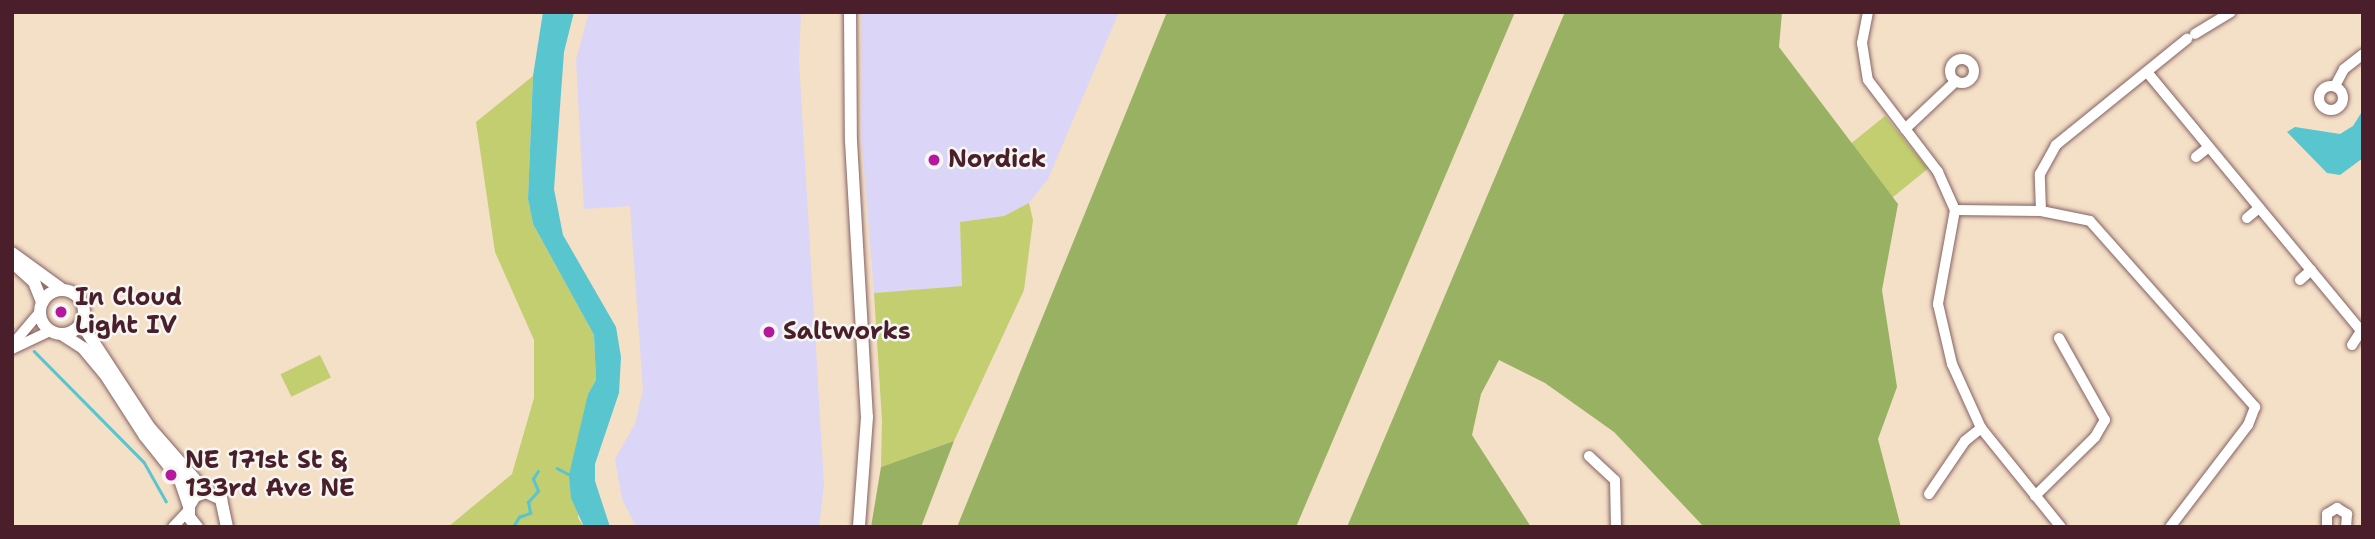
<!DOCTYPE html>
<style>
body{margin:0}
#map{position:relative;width:2375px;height:539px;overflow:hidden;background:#f4dfc7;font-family:"Shantell Sans",sans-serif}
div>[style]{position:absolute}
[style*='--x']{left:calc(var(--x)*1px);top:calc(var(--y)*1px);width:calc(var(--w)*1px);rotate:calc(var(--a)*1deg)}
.built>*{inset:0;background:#dbd6f7}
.green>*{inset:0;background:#c2ce70;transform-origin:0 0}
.forest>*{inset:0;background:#99b162}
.water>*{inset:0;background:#58c5cf}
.stream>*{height:2.5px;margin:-1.25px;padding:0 1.25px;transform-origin:1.25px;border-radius:1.25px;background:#58c5cf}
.roads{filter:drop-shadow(0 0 2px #866262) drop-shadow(0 0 2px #866262)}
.minor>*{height:10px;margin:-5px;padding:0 5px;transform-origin:5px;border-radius:5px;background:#fff}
.minor>.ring{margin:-5px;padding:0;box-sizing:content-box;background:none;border:10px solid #fff;border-radius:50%}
.major>*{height:12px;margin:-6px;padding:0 6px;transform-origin:6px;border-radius:6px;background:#fff}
.major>.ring{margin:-6px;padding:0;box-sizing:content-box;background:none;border:12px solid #fff;border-radius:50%}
.dots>*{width:19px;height:19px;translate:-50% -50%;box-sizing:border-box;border:4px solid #f6f6f2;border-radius:50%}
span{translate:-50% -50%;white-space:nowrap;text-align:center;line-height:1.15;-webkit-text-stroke:5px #f6f6f2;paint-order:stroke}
.poi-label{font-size:24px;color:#4a1f2b;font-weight:700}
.left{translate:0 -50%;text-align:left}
.frame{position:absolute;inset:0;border:14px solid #4a1f2b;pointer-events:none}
</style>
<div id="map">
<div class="built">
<i style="clip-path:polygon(589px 12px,801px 12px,799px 62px,824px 485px,819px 527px,636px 527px,622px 499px,615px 459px,635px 424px,643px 390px,630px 206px,584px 209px,576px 60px)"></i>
<i style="clip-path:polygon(861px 12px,1119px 12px,1048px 179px,1029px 203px,1004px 216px,960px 222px,963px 286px,874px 293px,862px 143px)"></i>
</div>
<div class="green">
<i style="clip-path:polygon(533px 76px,528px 199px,533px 224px,594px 335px,596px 380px,588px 394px,584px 421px,578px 518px,584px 527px,448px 527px,512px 474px,534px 398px,534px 340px,495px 252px,476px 122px)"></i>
<i style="left:1885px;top:116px;width:68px;height:51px;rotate:51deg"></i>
<i style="clip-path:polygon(1029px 203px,1033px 220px,1024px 290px,954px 441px,881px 467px,882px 421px,874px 293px,962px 286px,960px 222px,1004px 216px)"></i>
<i style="left:320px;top:355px;width:25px;height:44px;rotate:64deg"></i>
</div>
<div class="forest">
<i style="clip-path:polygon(1167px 12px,1515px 12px,1296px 527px,957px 527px)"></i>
<i style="clip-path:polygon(1565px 12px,1782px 12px,1779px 47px,1898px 204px,1882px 290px,1897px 387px,1878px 439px,1901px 527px,1704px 527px,1614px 432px,1545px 383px,1499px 360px,1481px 394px,1472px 435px,1531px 527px,1347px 527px)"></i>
<i style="clip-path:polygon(954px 441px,921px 527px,871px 527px,881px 467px)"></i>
</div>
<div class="water">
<i style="clip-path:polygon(543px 12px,574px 12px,564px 52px,554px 189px,563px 235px,616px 327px,621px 357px,619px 393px,595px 464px,595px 481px,610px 527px,584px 527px,571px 498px,569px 475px,588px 394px,596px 380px,594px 335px,533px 224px,528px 199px,533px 76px)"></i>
<i style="clip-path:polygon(2363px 110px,2363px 158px,2340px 175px,2327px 173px,2287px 132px,2295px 127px,2340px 134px,2353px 126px)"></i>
</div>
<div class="stream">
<i style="--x:12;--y:326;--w:2;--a:63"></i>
<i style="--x:34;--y:351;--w:156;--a:45.3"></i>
<i style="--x:144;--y:462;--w:45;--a:60.6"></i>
<i style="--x:557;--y:468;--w:15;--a:28"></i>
<i style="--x:513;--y:527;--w:12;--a:-59"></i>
<i style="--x:519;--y:517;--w:12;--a:-20"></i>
<i style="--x:530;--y:513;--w:11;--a:-100"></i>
<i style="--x:528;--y:502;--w:15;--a:-48"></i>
<i style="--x:538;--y:491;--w:13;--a:-113"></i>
<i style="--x:533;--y:479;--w:9;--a:-58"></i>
</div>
<div class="roads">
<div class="minor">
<i style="--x:1868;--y:12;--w:32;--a:101"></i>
<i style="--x:1862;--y:43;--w:37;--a:81"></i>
<i style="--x:1868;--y:80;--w:116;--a:52.7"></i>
<i style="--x:1938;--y:172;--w:42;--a:65.9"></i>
<i style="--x:2195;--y:34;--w:42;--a:-31.4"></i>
<i class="ring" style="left:1950px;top:59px;width:14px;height:14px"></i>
<i style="--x:2147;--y:72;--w:336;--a:50.4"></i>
<i class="ring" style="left:2319px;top:86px;width:14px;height:14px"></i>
<i style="--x:2335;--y:86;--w:19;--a:-62"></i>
<i style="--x:2344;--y:69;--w:24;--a:-38"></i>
<i style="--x:1905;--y:129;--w:70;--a:-43.3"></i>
<i style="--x:2196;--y:157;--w:16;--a:-38"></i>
<i style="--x:1955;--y:210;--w:86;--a:0.7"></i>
<i style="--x:2041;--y:211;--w:50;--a:11.5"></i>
<i style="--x:2090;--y:221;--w:249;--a:48.4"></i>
<i style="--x:2255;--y:407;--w:19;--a:111"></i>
<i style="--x:2248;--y:425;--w:128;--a:127.4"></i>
<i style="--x:1955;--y:210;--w:96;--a:100.3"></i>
<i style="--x:1938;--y:304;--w:62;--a:76.9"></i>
<i style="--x:1952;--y:364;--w:70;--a:65.6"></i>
<i style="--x:1981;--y:428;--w:127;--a:51.1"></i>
<i style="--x:2041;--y:211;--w:37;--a:-92"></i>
<i style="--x:2040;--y:174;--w:33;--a:-61"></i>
<i style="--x:2056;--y:145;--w:169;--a:-39"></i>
<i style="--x:2247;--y:218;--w:16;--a:-40"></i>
<i style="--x:2300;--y:280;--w:15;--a:-42"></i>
<i style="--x:12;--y:345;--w:42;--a:-49.8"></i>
<i style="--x:2352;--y:345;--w:17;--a:-57"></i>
<i style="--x:12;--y:349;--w:42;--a:-25.3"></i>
<i style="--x:1589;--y:456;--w:35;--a:43"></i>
<i style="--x:1615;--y:480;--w:47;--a:88.8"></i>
<i style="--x:1929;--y:494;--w:64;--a:-55.8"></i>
<i style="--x:1965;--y:441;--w:21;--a:-39"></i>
<i style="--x:2035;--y:496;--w:84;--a:-44.5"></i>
<i style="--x:2095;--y:437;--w:20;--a:-60"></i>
<i style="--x:2105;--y:420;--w:94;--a:-119.3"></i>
<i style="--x:173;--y:527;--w:22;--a:-47"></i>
<i style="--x:2327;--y:527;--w:13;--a:-90"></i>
<i style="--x:2327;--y:514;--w:12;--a:-31"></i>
<i style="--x:2337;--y:508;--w:12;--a:31"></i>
<i style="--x:2347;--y:514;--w:13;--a:94"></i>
</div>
<div class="major">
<i style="--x:850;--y:12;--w:129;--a:89.6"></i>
<i style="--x:851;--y:141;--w:276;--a:86.7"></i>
<i style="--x:867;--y:417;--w:110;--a:94.2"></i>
<i style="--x:12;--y:253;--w:63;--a:36"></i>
<i style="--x:12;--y:262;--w:30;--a:42"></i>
<i style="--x:34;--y:282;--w:22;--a:68"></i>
<i class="ring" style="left:40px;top:290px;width:32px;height:32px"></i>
<i style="--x:81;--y:323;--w:124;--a:56.8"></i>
<i style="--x:149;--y:427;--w:86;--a:48.8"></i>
<i style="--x:63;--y:335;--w:24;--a:33"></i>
<i style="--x:83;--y:348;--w:34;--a:50"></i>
<i style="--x:105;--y:374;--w:74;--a:57.2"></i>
<i style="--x:145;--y:436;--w:56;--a:51.5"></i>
<i style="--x:180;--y:480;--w:28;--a:71"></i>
<i style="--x:197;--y:527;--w:13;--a:-129"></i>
<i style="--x:189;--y:517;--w:11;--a:-90"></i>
<i style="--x:189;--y:506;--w:12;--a:-59"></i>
<i style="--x:195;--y:496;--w:12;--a:-20"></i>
<i style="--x:206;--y:492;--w:17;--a:25"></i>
<i style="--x:221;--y:499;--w:29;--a:78"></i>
</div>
</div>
<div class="dots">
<i style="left:934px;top:160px;background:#b5179e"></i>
<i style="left:61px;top:312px;background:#b5179e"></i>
<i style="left:769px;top:332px;background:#b5179e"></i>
<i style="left:171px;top:475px;background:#b5179e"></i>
</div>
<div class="poi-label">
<span class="left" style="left:948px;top:160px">Nordick</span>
<span class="left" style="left:75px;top:312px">In Cloud<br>Light IV</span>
<span class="left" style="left:783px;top:332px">Saltworks</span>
<span class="left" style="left:185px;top:475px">NE 171st St &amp;<br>133rd Ave NE</span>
</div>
<div class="frame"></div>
</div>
